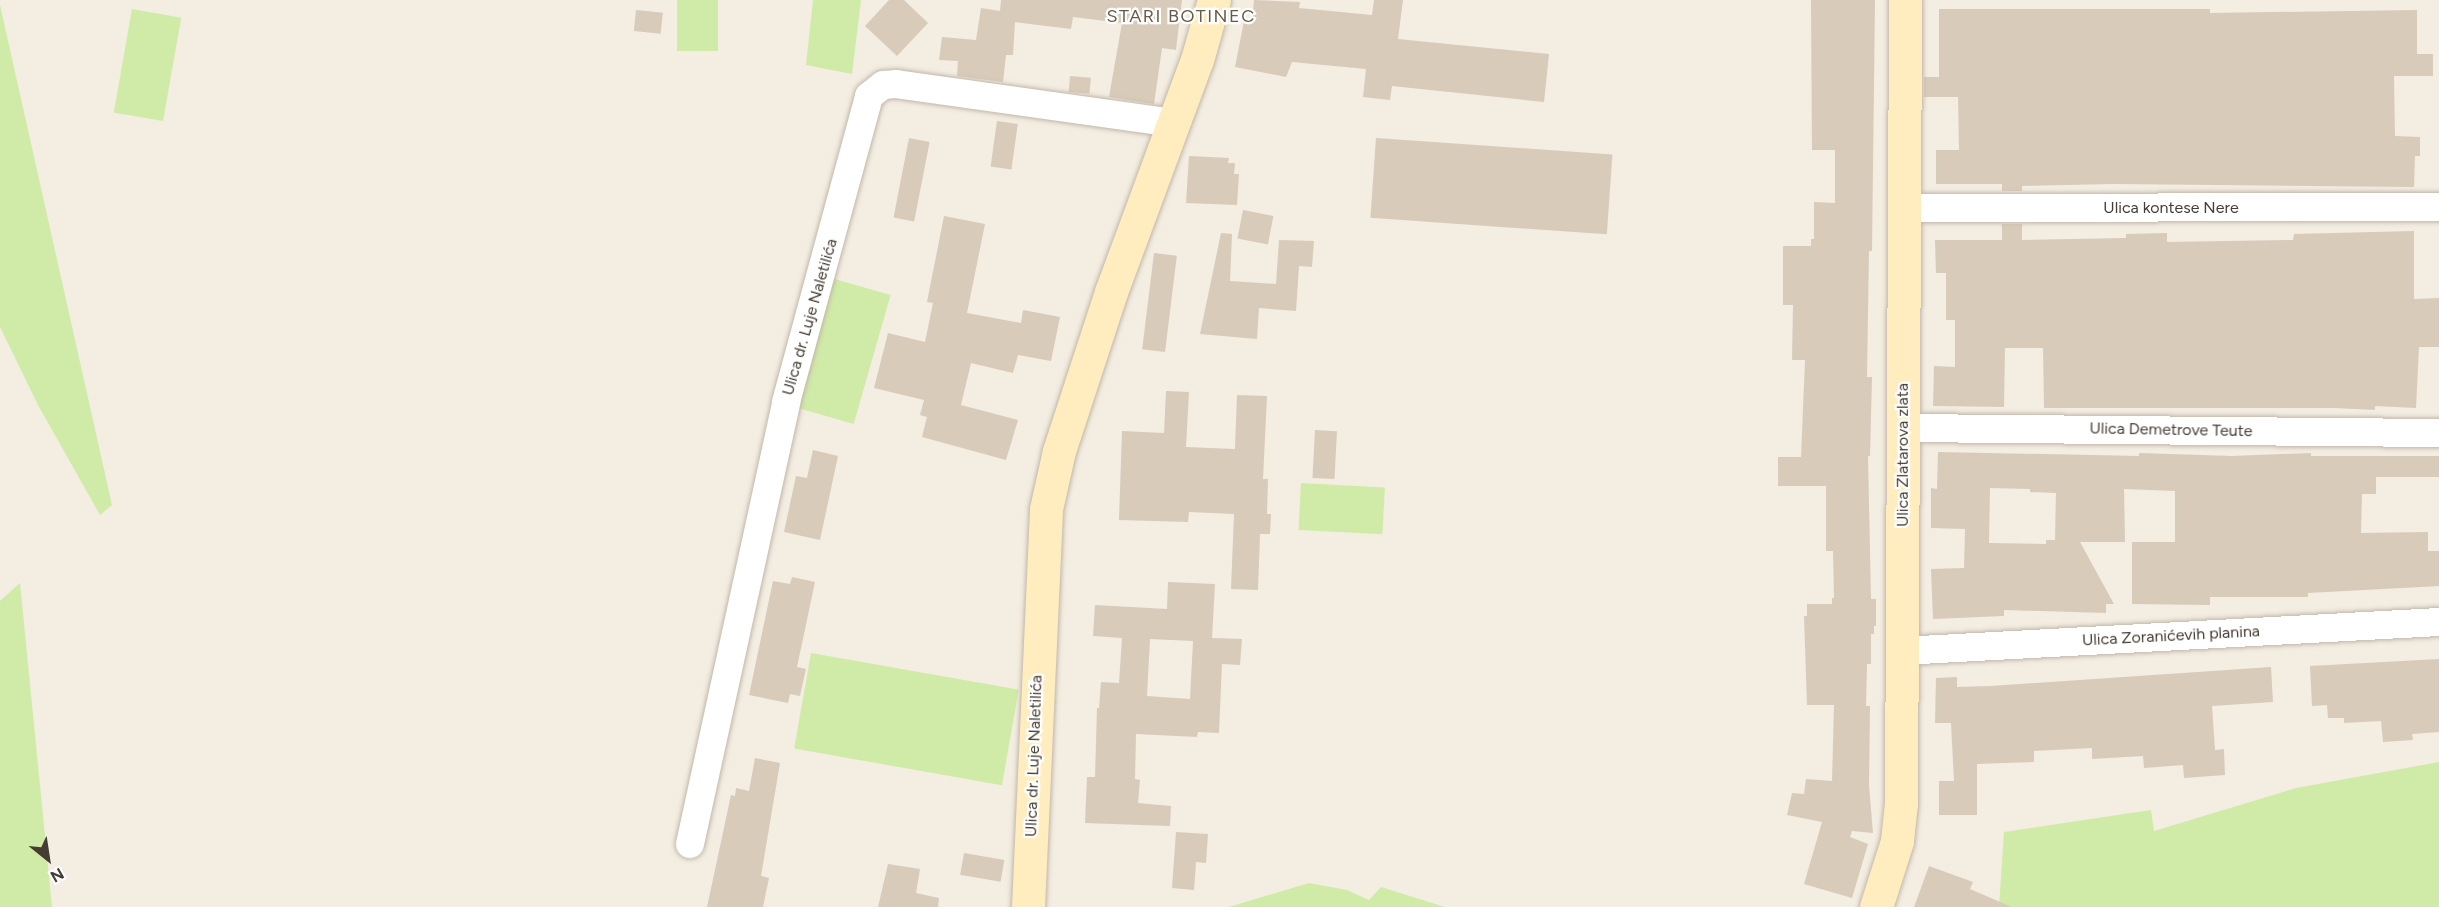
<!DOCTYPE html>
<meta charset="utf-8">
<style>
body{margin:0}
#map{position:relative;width:2439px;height:907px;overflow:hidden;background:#f3ede2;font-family:Figtree,sans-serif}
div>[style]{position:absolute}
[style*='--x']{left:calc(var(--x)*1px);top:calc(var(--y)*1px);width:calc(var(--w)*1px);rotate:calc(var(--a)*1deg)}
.green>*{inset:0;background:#d0eba7;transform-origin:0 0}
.building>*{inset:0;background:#d8cbba;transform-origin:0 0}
.roads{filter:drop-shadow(0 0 2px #c2b7a8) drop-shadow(0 0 2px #c2b7a8)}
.street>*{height:28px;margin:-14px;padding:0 14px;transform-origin:14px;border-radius:14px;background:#fff}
.secondary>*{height:33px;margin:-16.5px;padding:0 16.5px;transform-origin:16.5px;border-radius:16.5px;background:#ffedc0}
span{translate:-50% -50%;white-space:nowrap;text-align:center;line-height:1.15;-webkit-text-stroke:4.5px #fff;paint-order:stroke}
.street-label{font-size:16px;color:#453d33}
.neighbourhood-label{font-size:18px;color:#685a49;letter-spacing:1.5px}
.north{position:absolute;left:18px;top:829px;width:60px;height:60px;-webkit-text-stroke:4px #fff;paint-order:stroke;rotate:150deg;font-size:16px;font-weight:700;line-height:24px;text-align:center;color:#453d33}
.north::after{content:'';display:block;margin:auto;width:21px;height:27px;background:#453d33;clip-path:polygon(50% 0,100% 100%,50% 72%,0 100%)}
</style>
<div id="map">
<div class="green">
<i style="left:677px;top:0;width:41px;height:51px"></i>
<i style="clip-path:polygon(813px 0,861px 0,852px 74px,806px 65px)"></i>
<i style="clip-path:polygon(0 5px,112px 505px,100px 515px,38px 405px,0 327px)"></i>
<i style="left:132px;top:9px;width:50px;height:105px;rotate:10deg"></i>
<i style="left:831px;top:278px;width:62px;height:134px;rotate:16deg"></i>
<i style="left:1301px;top:483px;width:84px;height:47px;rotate:3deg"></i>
<i style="clip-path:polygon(20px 583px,52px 907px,0 907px,0 601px)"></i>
<i style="left:811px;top:653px;width:211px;height:97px;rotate:10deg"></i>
<i style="clip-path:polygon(2439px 762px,2439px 907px,1999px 907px,2004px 832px,2151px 810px,2154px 831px,2296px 788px)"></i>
<i style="clip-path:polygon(1309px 883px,1347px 890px,1369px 900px,1381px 887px,1445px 907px,1229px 907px)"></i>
</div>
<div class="building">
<i style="clip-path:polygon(889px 0,904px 0,928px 23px,897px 56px,865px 26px)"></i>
<i style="clip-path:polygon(1001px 0,1182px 0,1176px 50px,1162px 48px,1154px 104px,1109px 97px,1122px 23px,1073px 17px,1071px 29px,1015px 22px,1013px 55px,1006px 55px,1003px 82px,957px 76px,958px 61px,939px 60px,942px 37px,976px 40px,981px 8px,1000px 11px)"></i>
<i style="clip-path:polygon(1254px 0,1300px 2px,1299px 8px,1372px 15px,1374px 0,1403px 0,1398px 39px,1549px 54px,1544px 102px,1392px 86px,1390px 100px,1363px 97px,1366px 69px,1292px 62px,1286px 77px,1235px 67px,1244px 21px,1252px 22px)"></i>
<i style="clip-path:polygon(1811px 0,1875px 0,1872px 251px,1869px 251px,1867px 377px,1872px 377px,1870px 456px,1868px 456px,1871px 599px,1876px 599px,1876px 626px,1874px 626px,1874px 634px,1871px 634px,1871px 664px,1867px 664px,1866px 706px,1870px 706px,1869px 785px,1873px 833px,1852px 831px,1850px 837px,1868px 844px,1852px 898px,1804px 884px,1822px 822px,1787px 815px,1792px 793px,1804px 794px,1806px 779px,1832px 781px,1834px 705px,1807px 705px,1804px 616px,1807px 616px,1807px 604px,1832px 604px,1832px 598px,1834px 598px,1833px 551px,1826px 551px,1826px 486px,1778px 486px,1778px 457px,1801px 457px,1805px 360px,1792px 360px,1793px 305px,1783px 305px,1783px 246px,1811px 246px,1811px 239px,1814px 239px,1814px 202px,1835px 203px,1835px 150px,1812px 150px)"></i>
<i style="clip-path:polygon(1939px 9px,2210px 9px,2210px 13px,2417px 10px,2417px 54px,2433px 54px,2433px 76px,2394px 76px,2395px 136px,2420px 137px,2420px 156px,2415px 156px,2414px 187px,2113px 184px,2022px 186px,2022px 191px,2002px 191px,2002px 184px,1936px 184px,1936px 150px,1959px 150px,1958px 97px,1924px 97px,1924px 77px,1939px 77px)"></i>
<i style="left:636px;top:10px;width:27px;height:21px;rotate:6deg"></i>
<i style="left:1070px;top:76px;width:21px;height:16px;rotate:5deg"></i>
<i style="left:997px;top:121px;width:21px;height:46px;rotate:8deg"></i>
<i style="left:909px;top:138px;width:21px;height:81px;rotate:11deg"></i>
<i style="left:1376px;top:138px;width:237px;height:80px;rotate:4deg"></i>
<i style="clip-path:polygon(1189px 156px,1229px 158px,1228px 163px,1235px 163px,1234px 174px,1239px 174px,1237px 205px,1186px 203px)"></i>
<i style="left:1243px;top:210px;width:31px;height:29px;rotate:11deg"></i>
<i style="clip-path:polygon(944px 216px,985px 224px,967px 313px,1021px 323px,1023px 310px,1060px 317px,1051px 361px,1018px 355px,1013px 373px,971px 363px,961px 405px,1018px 420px,1006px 460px,922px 437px,927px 417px,920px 415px,924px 400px,874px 388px,888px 333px,925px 342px,933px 303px,927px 302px)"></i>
<i style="clip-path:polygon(2002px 224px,2022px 224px,2022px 240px,2126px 238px,2126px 234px,2167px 233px,2167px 242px,2293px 240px,2294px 234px,2414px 231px,2414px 299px,2439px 298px,2439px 347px,2419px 347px,2416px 408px,2375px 406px,2375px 410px,2334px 408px,2044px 408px,2043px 348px,2005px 348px,2004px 407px,1933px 406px,1934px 366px,1955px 367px,1955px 320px,1946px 320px,1946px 273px,1936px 273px,1935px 240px,2002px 240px)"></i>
<i style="clip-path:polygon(1221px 233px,1232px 234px,1230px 281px,1276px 284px,1279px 240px,1314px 241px,1312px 267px,1299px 266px,1296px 311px,1259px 308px,1257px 339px,1200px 334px)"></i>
<i style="left:1154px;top:253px;width:23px;height:97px;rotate:7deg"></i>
<i style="clip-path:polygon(1166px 391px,1189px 392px,1186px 447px,1235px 449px,1237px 395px,1267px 396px,1263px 479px,1268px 479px,1267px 514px,1271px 514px,1270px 534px,1260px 534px,1258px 590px,1231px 589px,1234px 514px,1189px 512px,1188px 522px,1119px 520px,1122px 431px,1164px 433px)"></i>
<i style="left:1315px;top:430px;width:22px;height:48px;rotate:3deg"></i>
<i style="clip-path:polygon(813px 450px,838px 456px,820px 540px,784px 532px,796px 476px,807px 478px)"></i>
<i style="clip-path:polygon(evenodd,1938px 452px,2139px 456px,2139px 453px,2232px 456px,2311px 453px,2311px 456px,2439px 456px,2439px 477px,2376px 477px,2376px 494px,2362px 494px,2361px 533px,2428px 532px,2428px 551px,2439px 551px,2439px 586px,2308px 593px,2308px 597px,2210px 597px,2210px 605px,2132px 604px,2132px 542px,2175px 542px,2175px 491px,2124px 489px,2125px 542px,2080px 542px,2114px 604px,2106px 604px,2106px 613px,2004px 610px,2004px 616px,1933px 619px,1931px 569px,1964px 568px,1965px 529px,1931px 528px,1931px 488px,1937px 489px,1938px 452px,1990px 488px,2030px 489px,2030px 492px,2056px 493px,2055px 540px,2046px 540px,2046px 544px,1989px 543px,1990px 488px)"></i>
<i style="clip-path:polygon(792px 577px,815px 582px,797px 667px,806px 669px,800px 696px,790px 694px,788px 703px,749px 695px,773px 581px,790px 584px)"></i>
<i style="clip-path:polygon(evenodd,1168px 582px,1215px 584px,1212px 638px,1242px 639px,1240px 665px,1222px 664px,1219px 733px,1198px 732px,1197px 737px,1136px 734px,1135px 779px,1140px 780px,1138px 803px,1171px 806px,1170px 826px,1085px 823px,1087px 777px,1095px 777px,1097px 708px,1099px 708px,1101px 682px,1119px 683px,1122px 638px,1093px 636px,1095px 605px,1167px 609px,1168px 582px,1150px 639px,1193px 641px,1190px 699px,1147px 696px,1150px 639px)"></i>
<i style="clip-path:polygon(2439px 659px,2439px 732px,2412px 734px,2413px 740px,2383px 742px,2381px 721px,2344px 723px,2344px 718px,2328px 718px,2327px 705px,2312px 706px,2310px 666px)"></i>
<i style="clip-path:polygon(2271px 667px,2273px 702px,2212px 706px,2215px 750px,2224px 749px,2225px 775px,2184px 778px,2183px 765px,2144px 768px,2143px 756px,2092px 759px,2092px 748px,2034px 751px,2034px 762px,1977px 764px,1977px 815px,1939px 815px,1939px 781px,1954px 781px,1951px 723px,1935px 723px,1936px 678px,1957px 677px,1957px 687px,1991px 686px)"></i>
<i style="clip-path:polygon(755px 758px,780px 763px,761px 876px,769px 878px,763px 907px,707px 907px,731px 795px,735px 796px,736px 788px,749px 791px)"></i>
<i style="clip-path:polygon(1176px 832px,1208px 834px,1206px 863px,1196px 862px,1194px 890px,1172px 888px)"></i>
<i style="left:964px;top:853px;width:41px;height:22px;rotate:10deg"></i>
<i style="clip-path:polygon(888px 864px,920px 869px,916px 893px,939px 898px,938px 907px,878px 907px)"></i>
<i style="clip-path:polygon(1929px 866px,1973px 882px,1970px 889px,2012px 907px,1914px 907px)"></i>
</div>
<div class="roads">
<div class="street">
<i style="--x:1904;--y:208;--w:535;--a:-0.11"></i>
<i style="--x:1904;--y:428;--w:535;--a:0.54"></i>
<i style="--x:1902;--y:651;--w:538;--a:-3.09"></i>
<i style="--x:690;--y:844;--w:452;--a:-77.7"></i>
<i style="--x:786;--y:402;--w:317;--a:-74.8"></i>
<i style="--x:869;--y:96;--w:18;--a:-38"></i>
<i style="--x:883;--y:85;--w:13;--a:-4"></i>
<i style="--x:896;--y:84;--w:280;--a:8"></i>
</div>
<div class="secondary">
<i style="--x:1028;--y:907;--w:398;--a:-87.4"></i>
<i style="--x:1046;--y:509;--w:59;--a:-77.4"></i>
<i style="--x:1059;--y:451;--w:167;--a:-71.9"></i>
<i style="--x:1111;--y:292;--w:247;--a:-69.7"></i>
<i style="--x:1197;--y:60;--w:62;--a:-74.2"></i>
<i style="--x:1876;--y:907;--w:69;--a:-72.3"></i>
<i style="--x:1897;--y:841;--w:37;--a:-84"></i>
<i style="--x:1901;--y:804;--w:804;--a:-89.71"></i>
</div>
</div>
<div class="street-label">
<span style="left:2171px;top:208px">Ulica kontese Nere</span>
<span style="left:810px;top:317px;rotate:-74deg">Ulica dr. Luje Naletilića</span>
<span style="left:2171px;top:430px;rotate:1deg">Ulica Demetrove Teute</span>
<span style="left:1903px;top:455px;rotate:-90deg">Ulica Zlatarova zlata</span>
<span style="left:2171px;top:636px;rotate:-3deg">Ulica Zoranićevih planina</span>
<span style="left:1034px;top:756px;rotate:-88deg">Ulica dr. Luje Naletilića</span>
</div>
<div class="neighbourhood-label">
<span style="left:1181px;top:16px">STARI BOTINEC</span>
</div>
<div class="north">N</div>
</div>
